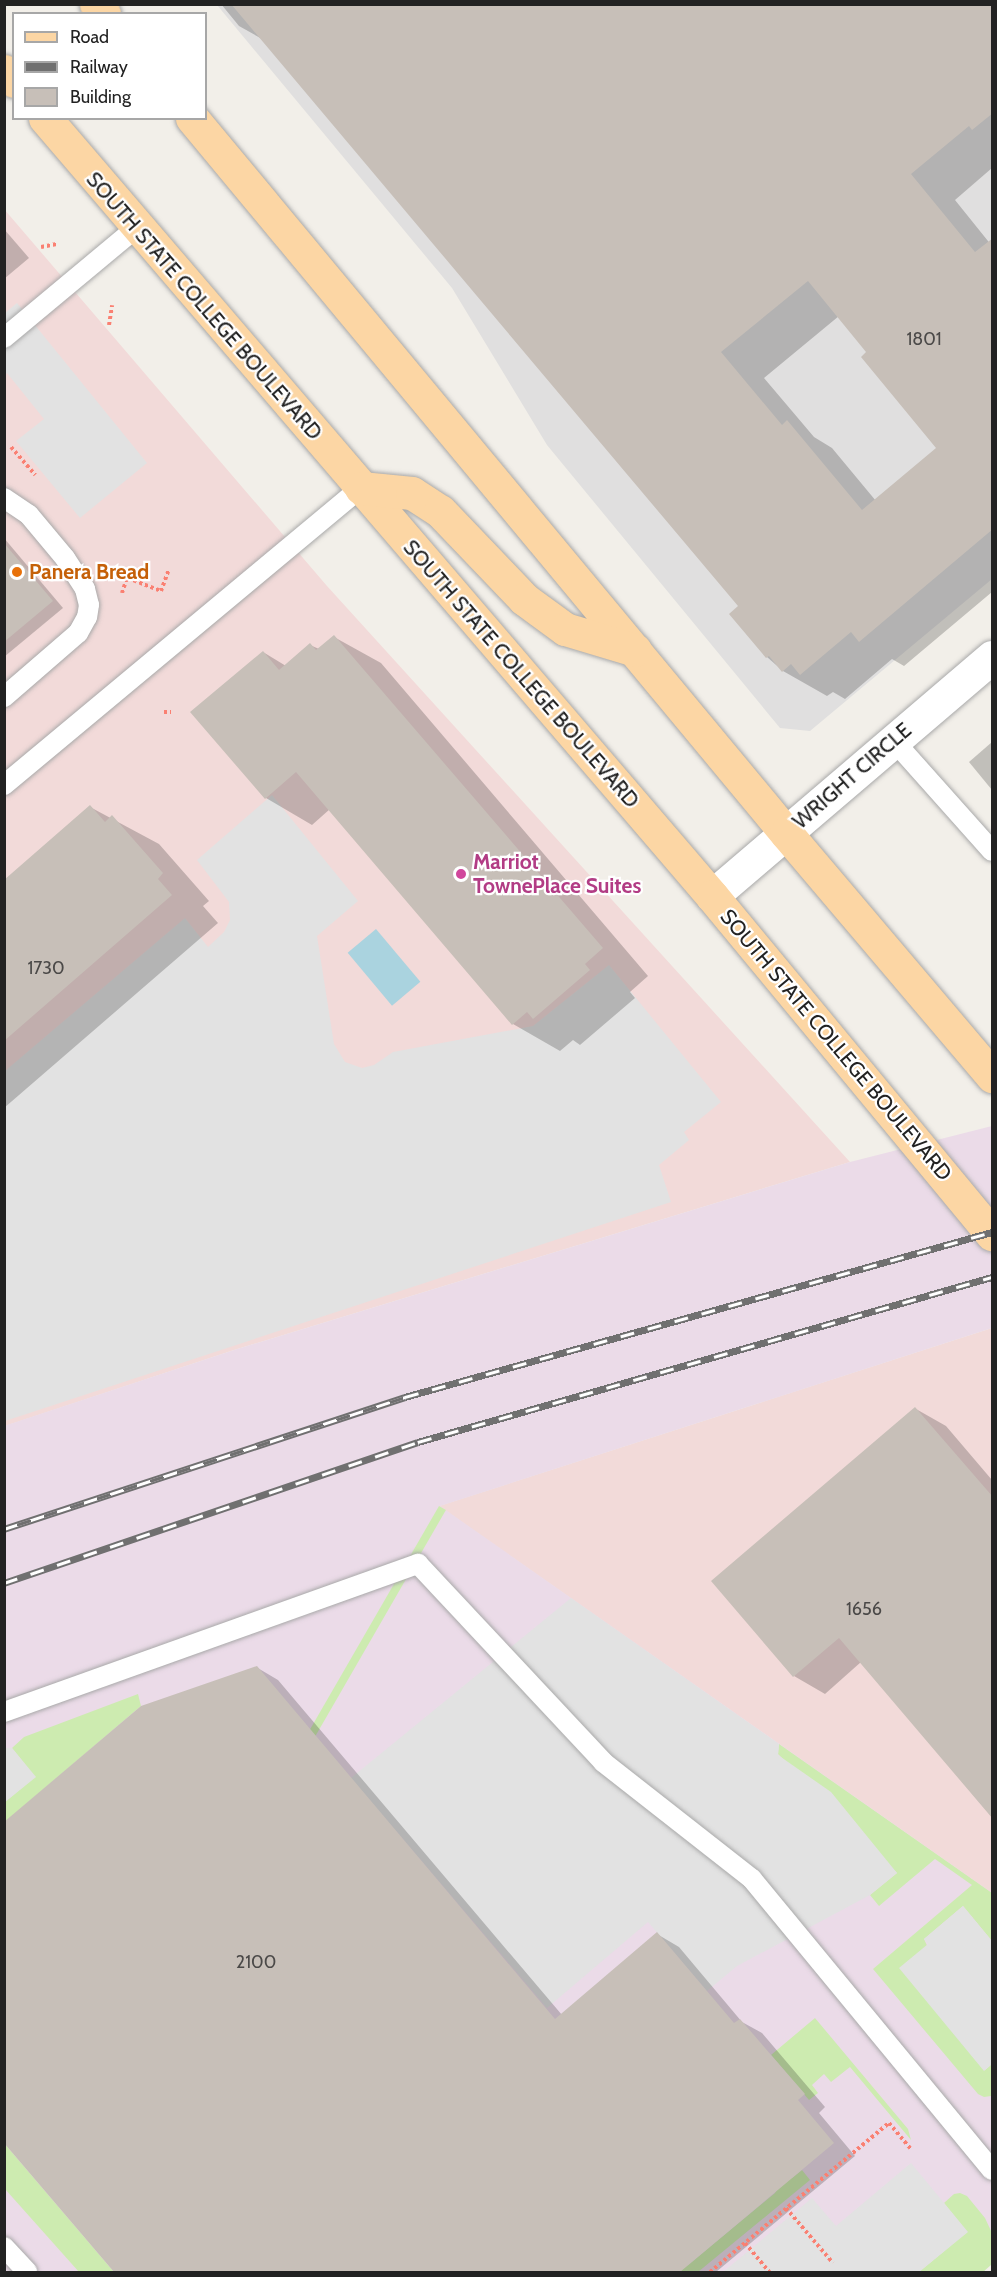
<!DOCTYPE html>
<style>
body{margin:0}
#map{position:relative;width:997px;height:2277px;overflow:hidden;background:#f2efe9;font-family:Cabin,sans-serif}
div>[style]{position:absolute}
[style*='--x']{left:calc(var(--x)*1px);top:calc(var(--y)*1px);width:calc(var(--w)*1px);rotate:calc(var(--a)*1deg)}
.residential>*{inset:0;background:#e0dfdf}
.commercial>*{inset:0;background:#f2dad9}
.industrial>*{inset:0;background:#ebdbe8}
.grass>*{inset:0;background:#cdebb0;transform-origin:0 0}
.parking>*{inset:0;background:#e2e2e2}
.water>*{inset:0;background:#aad3df;transform-origin:0 0}
.shadow>*{inset:0;background:#0003}
.building>*{inset:0;background:#c7bfb8}
.path>*{height:4px;margin-top:-2px;transform-origin:0;background:repeating-linear-gradient(90deg,#fa8072 0 3px,transparent 0 6px)}
.roads{filter:drop-shadow(0 0 2px #a9a9a9) drop-shadow(0 0 2px #a9a9a9)}
.service>*{height:20px;margin:-10px;padding:0 10px;transform-origin:10px;border-radius:10px;background:#fff}
.minor>*{height:33px;margin:-16.5px;padding:0 16.5px;transform-origin:16.5px;border-radius:16.5px;background:#fff}
.primary>*{height:33px;margin:-16.5px;padding:0 16.5px;transform-origin:16.5px;border-radius:16.5px;background:#fcd6a4}
.rail>*{height:7px;margin-top:-3.5px;transform-origin:0;background:repeating-linear-gradient(90deg,#fff 0 14px,#707070 0 28px);box-sizing:border-box;border-block:2px solid #707070}
.dots>*{width:16px;height:16px;translate:-50% -50%;box-sizing:border-box;border:3px solid #fff;border-radius:50%}
span{translate:-50% -50%;white-space:nowrap;text-align:center;line-height:1.15;-webkit-text-stroke:4.5px #fff;paint-order:stroke}
.number-label{font-size:18px;color:#4b4948}
.number-label span{-webkit-text-stroke-width:0}
.street-label{font-size:21px;color:#222}
.food-label{font-size:21px;color:#c56008;font-weight:700}
.left{translate:0 -50%;text-align:left}
.hotel-label{font-size:21px;color:#b23c85;font-weight:700}
.frame{position:absolute;inset:0;border:6px solid #222;pointer-events:none}
.legend{position:absolute;left:12px;top:12px;width:195px;height:108px;box-sizing:border-box;background:#fff;border:2px solid #a7a7a7;margin:0;padding:8px 10px;list-style:none;font-size:18px;color:#222}
.legend li{display:flex;align-items:center;gap:12px;height:30px}
.legend b{width:30px;border:2px solid #a7a7a7}
</style>
<div id="map">
<div class="residential">
<i style="clip-path:polygon(217px 5px,992px 5px,992px 579px,810px 731px,780px 728px,547px 445px,452px 288px)"></i>
</div>
<div class="commercial">
<i style="clip-path:polygon(4px 209px,327px 586px,850px 1162px,234px 1350px,5px 1426px)"></i>
<i style="clip-path:polygon(992px 1328px,992px 1893px,439px 1506px)"></i>
</div>
<div class="industrial">
<i style="clip-path:polygon(992px 1126px,992px 1328px,440px 1506px,992px 1893px,992px 2264px,983px 2272px,5px 2272px,4px 1426px,234px 1350px,850px 1162px)"></i>
</div>
<div class="grass">
<i style="left:439px;top:1506px;width:8px;height:462px;rotate:30deg"></i>
<i style="clip-path:polygon(138px 1694px,141px 1706px,5px 1822px,5px 1802px,35px 1777px,12px 1748px,24px 1737px)"></i>
<i style="clip-path:polygon(779px 1744px,992px 1893px,992px 1941px,963px 1906px,924px 1939px,985px 2070px,992px 2064px,991px 2096px,984px 2097px,978px 2094px,873px 1969px,972px 1885px,935px 1859px,879px 1906px,870px 1895px,897px 1873px,778px 1754px)"></i>
<i style="clip-path:polygon(815px 2018px,908px 2129px,911px 2140px,850px 2067px,831px 2082px,824px 2074px,812px 2085px,818px 2093px,809px 2100px,771px 2055px)"></i>
<i style="clip-path:polygon(4px 2143px,114px 2272px,79px 2272px,5px 2189px)"></i>
<i style="clip-path:polygon(802px 2170px,810px 2180px,698px 2272px,667px 2272px,683px 2259px,688px 2265px,775px 2193px,786px 2171px,792px 2178px)"></i>
<i style="clip-path:polygon(960px 2193px,967px 2196px,985px 2218px,992px 2233px,992px 2264px,983px 2272px,919px 2272px,967px 2232px,944px 2203px,954px 2194px)"></i>
</div>
<div class="parking">
<i style="clip-path:polygon(17px 303px,147px 463px,80px 518px,16px 441px,44px 419px,7px 373px,5px 375px,5px 313px)"></i>
<i style="clip-path:polygon(272px 795px,358px 901px,317px 936px,334px 1044px,345px 1062px,362px 1068px,374px 1065px,393px 1052px,533px 1026px,609px 965px,721px 1102px,684px 1132px,689px 1140px,659px 1165px,671px 1202px,5px 1421px,5px 1071px,185px 918px,208px 947px,224px 932px,230px 920px,229px 902px,197px 860px)"></i>
<i style="clip-path:polygon(571px 1598px,779px 1744px,778px 1755px,831px 1792px,897px 1873px,870px 1895px,737px 1966px,707px 1991px,648px 1922px,547px 2008px,351px 1778px)"></i>
<i style="clip-path:polygon(5px 1748px,12px 1748px,36px 1777px,5px 1802px)"></i>
<i style="clip-path:polygon(963px 1906px,992px 1941px,992px 2064px,984px 2071px,899px 1968px,928px 1944px,924px 1939px)"></i>
<i style="clip-path:polygon(911px 2163px,968px 2232px,919px 2272px,723px 2272px,812px 2198px,836px 2226px)"></i>
</div>
<div class="water">
<i style="left:376px;top:929px;width:69px;height:37px;rotate:50deg"></i>
</div>
<div class="shadow">
<i style="clip-path:polygon(evenodd,221px 4px,992px 4px,992px 168px,955px 200px,992px 246px,992px 592px,904px 666px,892px 659px,845px 699px,833px 692px,827px 696px,783px 671px,767px 657px,741px 606px,262px 39px,239px 26px,221px 4px,839px 316px,869px 352px,938px 448px,876px 501px,832px 448px,814px 437px,764px 378px,839px 316px)"></i>
<i style="clip-path:polygon(4px 229px,29px 258px,4px 279px)"></i>
<i style="clip-path:polygon(4px 538px,63px 608px,4px 657px)"></i>
<i style="clip-path:polygon(334px 637px,381px 663px,648px 976px,630px 992px,635px 998px,580px 1045px,573px 1040px,560px 1051px,513px 1024px,330px 809px,312px 825px,266px 798px,263px 652px,286px 666px,310px 645px,319px 649px)"></i>
<i style="clip-path:polygon(992px 742px,992px 790px,969px 762px)"></i>
<i style="clip-path:polygon(90px 807px,159px 844px,209px 901px,203px 906px,218px 923px,4px 1108px,4px 882px)"></i>
<i style="clip-path:polygon(916px 1409px,946px 1426px,992px 1480px,992px 1817px,861px 1662px,825px 1694px,794px 1676px)"></i>
<i style="clip-path:polygon(256px 1667px,278px 1680px,562px 2015px,657px 1934px,679px 1947px,742px 2022px,762px 2033px,825px 2107px,819px 2113px,855px 2156px,716px 2272px,116px 2272px,4px 2140px)"></i>
</div>
<div class="building">
<i style="clip-path:polygon(evenodd,231px 4px,993px 4px,993px 113px,972px 130px,969px 126px,911px 174px,975px 252px,993px 238px,993px 529px,859px 642px,851px 632px,800px 675px,791px 664px,782px 672px,769px 656px,766px 658px,729px 614px,738px 606px,231px 4px,808px 281px,866px 352px,861px 357px,936px 448px,862px 510px,787px 420px,782px 425px,721px 352px,808px 281px)"></i>
<i style="clip-path:polygon(4px 543px,53px 601px,4px 642px)"></i>
<i style="clip-path:polygon(334px 635px,603px 948px,585px 964px,590px 970px,533px 1019px,527px 1012px,512px 1025px,296px 772px,265px 799px,190px 712px,263px 651px,279px 670px,310px 643px,316px 650px)"></i>
<i style="clip-path:polygon(90px 805px,105px 822px,112px 815px,163px 873px,158px 879px,172px 895px,4px 1041px,4px 880px)"></i>
<i style="clip-path:polygon(915px 1407px,993px 1497px,993px 1819px,839px 1638px,793px 1677px,711px 1581px)"></i>
<i style="clip-path:polygon(257px 1666px,555px 2019px,657px 1932px,734px 2023px,740px 2019px,805px 2094px,798px 2100px,834px 2143px,680px 2272px,114px 2272px,4px 2143px,4px 1822px,141px 1706px)"></i>
</div>
<div class="path">
<i style="--x:41;--y:247;--w:16;--a:-11"></i>
<i style="--x:109;--y:325;--w:20;--a:-81"></i>
<i style="--x:11;--y:447;--w:37;--a:49"></i>
<i style="--x:117;--y:574;--w:47;--a:21.1"></i>
<i style="--x:161;--y:591;--w:23;--a:-70"></i>
<i style="--x:122;--y:593;--w:16;--a:-72"></i>
<i style="--x:164;--y:712;--w:7;--a:0"></i>
<i style="--x:786;--y:2208;--w:72;--a:49.5"></i>
<i style="--x:745;--y:2243;--w:38;--a:50"></i>
<i style="--x:710;--y:2272;--w:233;--a:-39.8"></i>
<i style="--x:889;--y:2123;--w:35;--a:50"></i>
</div>
<div class="roads">
<div class="service">
<i style="--x:4;--y:338;--w:172;--a:-39.8"></i>
<i style="--x:4;--y:498;--w:30;--a:34"></i>
<i style="--x:29;--y:515;--w:56;--a:50.1"></i>
<i style="--x:65;--y:558;--w:37;--a:57"></i>
<i style="--x:85;--y:589;--w:16;--a:76"></i>
<i style="--x:89;--y:605;--w:12;--a:99"></i>
<i style="--x:87;--y:617;--w:18;--a:119"></i>
<i style="--x:78;--y:633;--w:98;--a:139.1"></i>
<i style="--x:894;--y:741;--w:147;--a:48.3"></i>
<i style="--x:4;--y:785;--w:464;--a:-39.8"></i>
<i style="--x:4;--y:1712;--w:440;--a:-19.7"></i>
<i style="--x:418;--y:1564;--w:271;--a:46.9"></i>
<i style="--x:603;--y:1762;--w:189;--a:38.1"></i>
<i style="--x:752;--y:1879;--w:377;--a:50.5"></i>
<i style="--x:4;--y:2247;--w:34;--a:47"></i>
</div>
<div class="minor">
<i style="--x:712;--y:896;--w:368;--a:-40.5"></i>
</div>
<div class="primary">
<i style="--x:96;--y:4;--w:13;--a:51"></i>
<i style="--x:4;--y:71;--w:14;--a:45"></i>
<i style="--x:45;--y:118;--w:1025;--a:49.39"></i>
<i style="--x:712;--y:896;--w:439;--a:50.4"></i>
<i style="--x:192;--y:118;--w:930;--a:50.28"></i>
<i style="--x:786;--y:833;--w:319;--a:49.7"></i>
<i style="--x:361;--y:488;--w:51;--a:5.6"></i>
<i style="--x:412;--y:493;--w:33;--a:33"></i>
<i style="--x:440;--y:511;--w:122;--a:46.3"></i>
<i style="--x:524;--y:599;--w:51;--a:36.2"></i>
<i style="--x:565;--y:629;--w:73;--a:16.7"></i>
</div>
</div>
<div class="rail">
<i style="--x:4;--y:1529;--w:422;--a:-18.2"></i>
<i style="--x:405;--y:1397;--w:610;--a:-15.7"></i>
<i style="--x:4;--y:1583;--w:437;--a:-18.8"></i>
<i style="--x:418;--y:1442;--w:597;--a:-16.04"></i>
</div>
<div class="dots">
<i style="left:17px;top:572px;background:#e8710a"></i>
<i style="left:461px;top:874px;background:#d1479c"></i>
</div>
<div class="number-label">
<span style="left:924px;top:339px">1801</span>
<span style="left:46px;top:968px">1730</span>
<span style="left:864px;top:1609px">1656</span>
<span style="left:256px;top:1962px">2100</span>
</div>
<div class="street-label">
<span style="left:204px;top:306px;rotate:49deg">SOUTH STATE COLLEGE BOULEVARD</span>
<span style="left:521px;top:674px;rotate:49deg">SOUTH STATE COLLEGE BOULEVARD</span>
<span style="left:852px;top:776px;rotate:-41deg">WRIGHT CIRCLE</span>
<span style="left:836px;top:1045px;rotate:50deg">SOUTH STATE COLLEGE BOULEVARD</span>
</div>
<div class="food-label">
<span class="left" style="left:29px;top:572px">Panera Bread</span>
</div>
<div class="hotel-label">
<span class="left" style="left:473px;top:874px">Marriot<br>TownePlace Suites</span>
</div>
<div class="frame"></div>
<ul class="legend">
<li><b style="height:8px;background:#fcd6a4"></b>Road</li>
<li><b style="height:8px;background:#707070"></b>Railway</li>
<li><b style="height:16px;background:#c7bfb8"></b>Building</li>
</ul>
</div>
